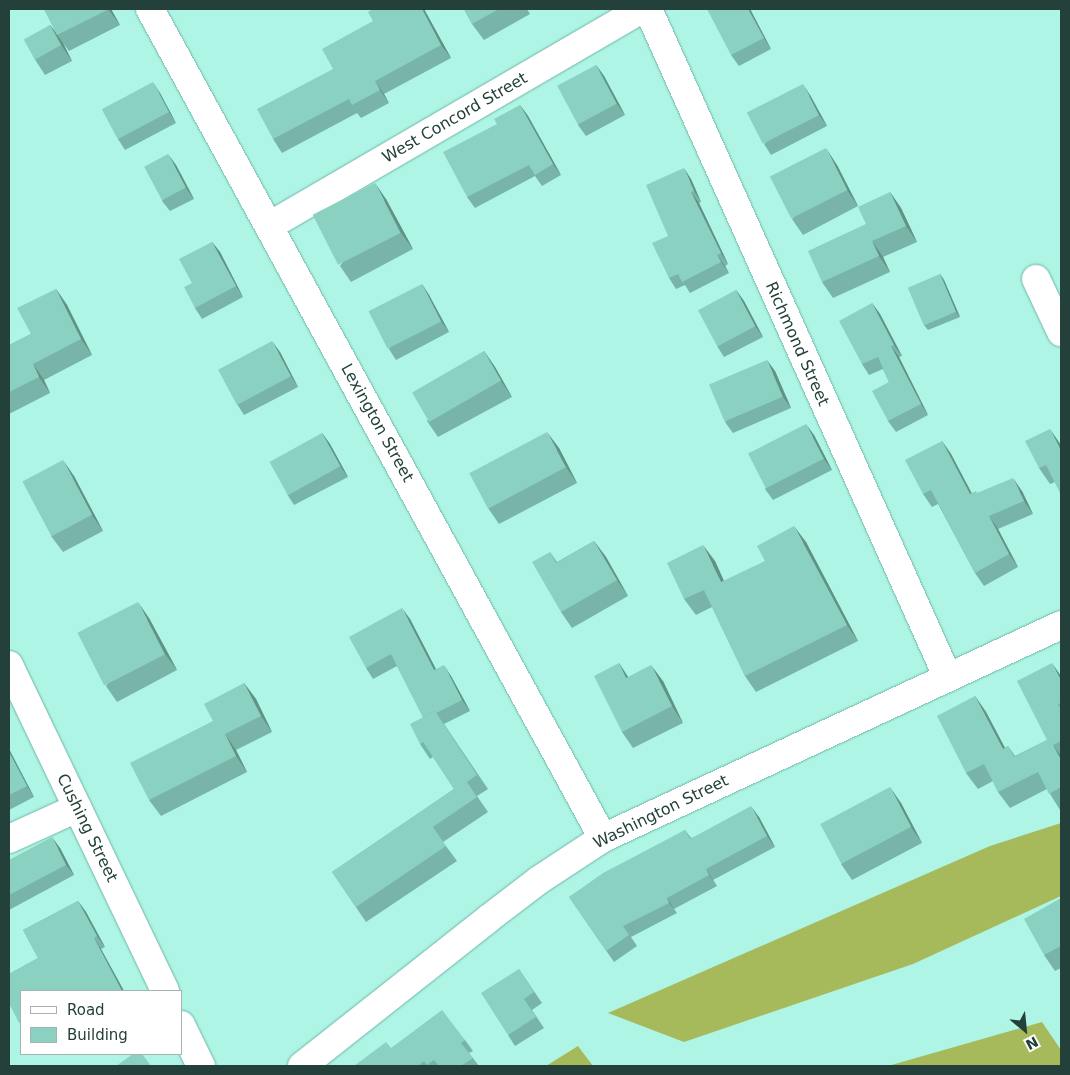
<!DOCTYPE html>
<style>
body{margin:0}
#map{position:relative;width:1070px;height:1075px;overflow:hidden;background:#aef5e6;font-family:"DejaVu Sans",sans-serif}
div>[style]{position:absolute}
[style*='--x']{left:calc(var(--x)*1px);top:calc(var(--y)*1px);width:calc(var(--w)*1px);rotate:calc(var(--a)*1deg)}
.forest>*{inset:0;background:#a6ba5b}
.roads{filter:drop-shadow(0 0 1px #70b6a7) drop-shadow(0 0 1px #70b6a7)}
.minor>*{height:28px;margin:-14px;padding:0 14px;transform-origin:14px;border-radius:14px;background:#fff}
.wall>*{inset:0;background:#78b4a7}
.shaded-wall>*{inset:0;background:#619288}
.building>*{inset:0;background:#8bd1c2;transform-origin:0 0}
span{translate:-50% -50%;white-space:nowrap;text-align:center;line-height:1.15;-webkit-text-stroke:4px #fff;paint-order:stroke}
.street-label{font-size:16px;color:#23403a}
.frame{position:absolute;inset:0;border:10px solid #23403a;pointer-events:none}
.legend{position:absolute;left:20px;top:990px;width:162px;height:65px;box-sizing:border-box;background:#fff;border:1px solid #a7b3b0;margin:0;padding:6px 9px;list-style:none;font-size:15px;color:#23403a}
.legend li{display:flex;align-items:center;gap:10px;height:25px}
.legend b{width:25px;border:1px solid #a7b3b0}
.north{position:absolute;left:1000px;top:1005px;width:50px;height:50px;-webkit-text-stroke:4px #fff;paint-order:stroke;rotate:152deg;font-size:14px;font-weight:700;line-height:20px;text-align:center;color:#23403a}
.north::after{content:'';display:block;margin:auto;width:18px;height:22px;background:#23403a;clip-path:polygon(50% 0,100% 100%,50% 72%,0 100%)}
</style>
<div id="map">
<div class="forest">
<i style="clip-path:polygon(1061px 823px,1061px 896px,913px 964px,684px 1042px,608px 1013px,990px 846px)"></i>
<i style="clip-path:polygon(1042px 1022px,1061px 1050px,1061px 1066px,888px 1066px)"></i>
<i style="clip-path:polygon(578px 1046px,593px 1066px,546px 1066px)"></i>
</div>
<div class="roads">
<div class="minor">
<i style="--x:150;--y:9;--w:945;--a:61.35"></i>
<i style="--x:648;--y:9;--w:733;--a:65.85"></i>
<i style="--x:269;--y:226;--w:432;--a:-30.2"></i>
<i style="--x:1036;--y:279;--w:59;--a:64.7"></i>
<i style="--x:9;--y:665;--w:361;--a:64.4"></i>
<i style="--x:9;--y:839;--w:75;--a:-24.5"></i>
<i style="--x:181;--y:1025;--w:46;--a:64"></i>
<i style="--x:302;--y:1066;--w:237;--a:-38.3"></i>
<i style="--x:488;--y:919;--w:64;--a:-37.4"></i>
<i style="--x:539;--y:880;--w:77;--a:-33.3"></i>
<i style="--x:603;--y:838;--w:505;--a:-24.94"></i>
</div>
</div>
<div class="wall">
<i style="clip-path:polygon(44px 9px,111px 9px,120px 25px,69px 51px,63px 43px,72px 61px,45px 75px,34px 58px,50px 25px,56px 32px)"></i>
<i style="clip-path:polygon(424px 9px,451px 58px,384px 94px,389px 103px,361px 118px,357px 113px,282px 153px,273px 139px,333px 69px)"></i>
<i style="clip-path:polygon(464px 9px,527px 9px,530px 14px,484px 40px,472px 24px)"></i>
<i style="clip-path:polygon(750px 9px,771px 49px,739px 66px,731px 55px)"></i>
<i style="clip-path:polygon(596px 65px,604px 76px,625px 115px,586px 136px,578px 125px)"></i>
<i style="clip-path:polygon(160px 93px,176px 123px,125px 150px,118px 139px)"></i>
<i style="clip-path:polygon(810px 95px,827px 126px,771px 155px,764px 144px)"></i>
<i style="clip-path:polygon(520px 105px,528px 116px,561px 175px,542px 186px,535px 176px,475px 208px,467px 197px,497px 124px)"></i>
<i style="clip-path:polygon(176px 165px,194px 199px,170px 211px,162px 201px)"></i>
<i style="clip-path:polygon(837px 165px,858px 206px,803px 235px,792px 219px)"></i>
<i style="clip-path:polygon(691px 179px,701px 202px,699px 203px,728px 264px,725px 266px,729px 273px,690px 293px,685px 285px,676px 289px,669px 278px)"></i>
<i style="clip-path:polygon(890px 192px,901px 208px,917px 242px,883px 257px,890px 272px,833px 298px,822px 282px)"></i>
<i style="clip-path:polygon(386px 199px,413px 249px,351px 282px,340px 266px)"></i>
<i style="clip-path:polygon(212px 242px,220px 252px,243px 297px,202px 319px,195px 308px,192px 283px)"></i>
<i style="clip-path:polygon(940px 274px,944px 280px,960px 317px,928px 330px,924px 325px)"></i>
<i style="clip-path:polygon(422px 284px,429px 295px,449px 332px,396px 360px,389px 349px)"></i>
<i style="clip-path:polygon(56px 289px,67px 305px,92px 355px,44px 380px,50px 393px,9px 414px,9px 345px,31px 334px)"></i>
<i style="clip-path:polygon(736px 290px,744px 301px,763px 337px,724px 357px,717px 346px)"></i>
<i style="clip-path:polygon(872px 303px,880px 314px,902px 356px,899px 357px,928px 415px,896px 432px,888px 421px,889px 382px,883px 369px,869px 375px,862px 364px)"></i>
<i style="clip-path:polygon(484px 351px,495px 367px,512px 397px,438px 437px,427px 421px)"></i>
<i style="clip-path:polygon(280px 352px,298px 387px,244px 415px,237px 404px)"></i>
<i style="clip-path:polygon(775px 371px,791px 408px,733px 433px,725px 422px)"></i>
<i style="clip-path:polygon(1050px 429px,1055px 482px,1050px 484px,1039px 468px)"></i>
<i style="clip-path:polygon(322px 433px,330px 444px,348px 477px,294px 505px,287px 494px)"></i>
<i style="clip-path:polygon(814px 435px,832px 470px,773px 500px,765px 489px)"></i>
<i style="clip-path:polygon(942px 441px,951px 454px,972px 494px,1022px 491px,1033px 514px,998px 529px,1018px 567px,984px 586px,975px 573px,938px 504px,932px 507px,923px 494px)"></i>
<i style="clip-path:polygon(559px 448px,577px 483px,499px 524px,488px 508px)"></i>
<i style="clip-path:polygon(74px 476px,103px 531px,63px 552px,51px 536px)"></i>
<i style="clip-path:polygon(594px 541px,606px 557px,628px 596px,572px 628px,561px 612px,550px 552px,557px 562px)"></i>
<i style="clip-path:polygon(806px 542px,858px 641px,756px 692px,745px 676px,712px 607px,696px 615px,684px 599px,715px 561px,724px 581px)"></i>
<i style="clip-path:polygon(149px 618px,177px 670px,117px 702px,106px 686px)"></i>
<i style="clip-path:polygon(410px 619px,436px 669px,451px 676px,470px 711px,444px 724px,488px 789px,477px 796px,488px 812px,443px 842px,457px 861px,366px 922px,332px 872px,454px 789px,433px 757px,430px 759px,420px 744px,423px 717px,397px 666px,373px 679px,366px 668px)"></i>
<i style="clip-path:polygon(619px 663px,628px 677px,663px 681px,683px 723px,633px 748px,622px 732px)"></i>
<i style="clip-path:polygon(1061px 676px,1061px 809px,1060px 810px,1047px 789px,1010px 808px,998px 792px,993px 781px,978px 789px,966px 773px,975px 696px,986px 712px,1005px 748px,1008px 746px,1015px 756px,1047px 740px)"></i>
<i style="clip-path:polygon(244px 683px,256px 699px,272px 732px,236px 750px,247px 772px,161px 816px,149px 800px,213px 721px)"></i>
<i style="clip-path:polygon(9px 749px,34px 797px,9px 810px)"></i>
<i style="clip-path:polygon(901px 803px,922px 843px,852px 880px,841px 864px)"></i>
<i style="clip-path:polygon(759px 817px,775px 847px,713px 880px,717px 886px,674px 909px,677px 913px,631px 937px,637px 946px,614px 962px,569px 897px,685px 830px,691px 838px)"></i>
<i style="clip-path:polygon(60px 848px,74px 875px,9px 910px,9px 860px)"></i>
<i style="clip-path:polygon(1061px 898px,1061px 968px,1055px 971px,1044px 955px)"></i>
<i style="clip-path:polygon(78px 901px,86px 912px,105px 947px,101px 949px,124px 991px,21px 991px,21px 1025px,9px 1003px,9px 974px,38px 958px,23px 930px)"></i>
<i style="clip-path:polygon(519px 969px,542px 1003px,532px 1010px,544px 1028px,515px 1046px,508px 1035px)"></i>
<i style="clip-path:polygon(465px 1040px,473px 1051px,469px 1053px,479px 1066px,354px 1066px,391px 1048px)"></i>
</div>
<div class="shaded-wall">
<i style="clip-path:polygon(108px 9px,111px 9px,120px 25px)"></i>
<i style="clip-path:polygon(422px 9px,424px 9px,451px 58px,441px 45px)"></i>
<i style="clip-path:polygon(748px 9px,750px 9px,771px 49px,764px 38px)"></i>
<i style="clip-path:polygon(50px 25px,63px 43px,72px 61px,61px 45px)"></i>
<i style="clip-path:polygon(596px 65px,604px 76px,625px 115px,617px 104px)"></i>
<i style="clip-path:polygon(375px 81px,384px 94px,389px 103px,380px 90px)"></i>
<i style="clip-path:polygon(153px 82px,160px 93px,176px 123px,169px 112px)"></i>
<i style="clip-path:polygon(803px 84px,810px 95px,827px 126px,819px 115px)"></i>
<i style="clip-path:polygon(520px 105px,528px 116px,561px 175px,553px 164px)"></i>
<i style="clip-path:polygon(826px 148px,837px 165px,858px 206px,847px 190px)"></i>
<i style="clip-path:polygon(168px 154px,176px 165px,194px 199px,186px 188px)"></i>
<i style="clip-path:polygon(684px 168px,691px 179px,701px 202px,694px 191px)"></i>
<i style="clip-path:polygon(375px 183px,386px 199px,413px 249px,401px 233px)"></i>
<i style="clip-path:polygon(691px 192px,699px 203px,728px 264px,721px 253px)"></i>
<i style="clip-path:polygon(890px 192px,901px 208px,917px 242px,906px 226px)"></i>
<i style="clip-path:polygon(872px 241px,883px 257px,890px 272px,879px 256px)"></i>
<i style="clip-path:polygon(212px 242px,220px 252px,243px 297px,236px 286px)"></i>
<i style="clip-path:polygon(717px 255px,725px 266px,729px 273px,721px 262px)"></i>
<i style="clip-path:polygon(940px 274px,944px 280px,960px 317px,956px 312px)"></i>
<i style="clip-path:polygon(422px 284px,429px 295px,449px 332px,441px 321px)"></i>
<i style="clip-path:polygon(56px 289px,67px 305px,92px 355px,81px 339px)"></i>
<i style="clip-path:polygon(736px 290px,744px 301px,763px 337px,755px 326px)"></i>
<i style="clip-path:polygon(872px 303px,880px 314px,902px 356px,894px 345px)"></i>
<i style="clip-path:polygon(272px 341px,280px 352px,298px 387px,291px 376px)"></i>
<i style="clip-path:polygon(891px 346px,899px 357px,928px 415px,921px 404px)"></i>
<i style="clip-path:polygon(484px 351px,495px 367px,512px 397px,501px 381px)"></i>
<i style="clip-path:polygon(767px 360px,775px 371px,791px 408px,783px 397px)"></i>
<i style="clip-path:polygon(33px 364px,44px 380px,50px 393px,39px 377px)"></i>
<i style="clip-path:polygon(806px 424px,814px 435px,832px 470px,824px 459px)"></i>
<i style="clip-path:polygon(1050px 429px,1061px 445px,1061px 451px)"></i>
<i style="clip-path:polygon(547px 432px,559px 448px,577px 483px,566px 467px)"></i>
<i style="clip-path:polygon(322px 433px,330px 444px,348px 477px,340px 466px)"></i>
<i style="clip-path:polygon(942px 441px,951px 454px,979px 507px,970px 494px)"></i>
<i style="clip-path:polygon(63px 460px,74px 476px,103px 531px,92px 515px)"></i>
<i style="clip-path:polygon(1013px 478px,1022px 491px,1033px 514px,1024px 501px)"></i>
<i style="clip-path:polygon(989px 516px,998px 529px,1018px 567px,1009px 554px)"></i>
<i style="clip-path:polygon(794px 526px,806px 542px,858px 641px,847px 625px)"></i>
<i style="clip-path:polygon(594px 541px,606px 557px,628px 596px,617px 580px)"></i>
<i style="clip-path:polygon(703px 545px,715px 561px,732px 599px,721px 582px)"></i>
<i style="clip-path:polygon(138px 602px,149px 618px,177px 670px,165px 654px)"></i>
<i style="clip-path:polygon(402px 608px,410px 619px,442px 681px,434px 670px)"></i>
<i style="clip-path:polygon(619px 663px,630px 680px,626px 678px)"></i>
<i style="clip-path:polygon(1052px 663px,1061px 676px,1061px 681px)"></i>
<i style="clip-path:polygon(444px 665px,451px 676px,470px 711px,462px 700px)"></i>
<i style="clip-path:polygon(651px 665px,663px 681px,683px 723px,672px 706px)"></i>
<i style="clip-path:polygon(244px 683px,256px 699px,272px 732px,261px 716px)"></i>
<i style="clip-path:polygon(975px 696px,986px 712px,1014px 765px,1003px 749px)"></i>
<i style="clip-path:polygon(225px 734px,236px 750px,247px 772px,236px 756px)"></i>
<i style="clip-path:polygon(1053px 745px,1061px 756px,1061px 760px)"></i>
<i style="clip-path:polygon(9px 749px,34px 797px,27px 786px,9px 752px)"></i>
<i style="clip-path:polygon(890px 787px,901px 803px,922px 843px,911px 827px)"></i>
<i style="clip-path:polygon(751px 806px,759px 817px,775px 847px,767px 836px)"></i>
<i style="clip-path:polygon(52px 837px,60px 848px,74px 875px,66px 865px)"></i>
<i style="clip-path:polygon(706px 869px,713px 880px,717px 886px,709px 875px)"></i>
<i style="clip-path:polygon(667px 898px,674px 909px,677px 913px,669px 903px)"></i>
<i style="clip-path:polygon(78px 901px,86px 912px,105px 947px,97px 936px)"></i>
<i style="clip-path:polygon(94px 938px,101px 949px,124px 991px,122px 991px)"></i>
</div>
<div class="building">
<i style="clip-path:polygon(44px 9px,109px 9px,57px 35px)"></i>
<i style="clip-path:polygon(373px 9px,422px 9px,441px 45px,375px 81px,380px 90px,352px 105px,349px 99px,273px 139px,257px 109px,333px 69px,322px 49px,373px 21px,368px 12px)"></i>
<i style="clip-path:polygon(464px 9px,499px 9px,472px 24px)"></i>
<i style="clip-path:polygon(707px 9px,748px 9px,764px 38px,731px 55px)"></i>
<i style="left:50px;top:25px;width:23px;height:30px;rotate:61deg"></i>
<i style="left:596px;top:65px;width:44px;height:44px;rotate:62deg"></i>
<i style="left:153px;top:82px;width:34px;height:58px;rotate:62deg"></i>
<i style="left:803px;top:84px;width:35px;height:63px;rotate:63deg"></i>
<i style="clip-path:polygon(520px 105px,553px 164px,535px 175px,529px 165px,467px 197px,443px 152px,497px 124px,494px 119px)"></i>
<i style="left:826px;top:148px;width:47px;height:63px;rotate:63deg"></i>
<i style="left:168px;top:154px;width:38px;height:27px;rotate:62deg"></i>
<i style="clip-path:polygon(684px 168px,694px 191px,691px 192px,721px 253px,717px 255px,721px 262px,682px 282px,678px 274px,669px 278px,652px 243px,668px 236px,646px 185px)"></i>
<i style="left:375px;top:183px;width:56px;height:70px;rotate:63deg"></i>
<i style="clip-path:polygon(890px 192px,906px 226px,872px 241px,879px 256px,822px 282px,808px 251px,866px 224px,858px 207px)"></i>
<i style="clip-path:polygon(212px 242px,236px 286px,195px 308px,184px 287px,192px 283px,179px 259px)"></i>
<i style="left:940px;top:274px;width:41px;height:35px;rotate:67deg"></i>
<i style="left:422px;top:284px;width:42px;height:60px;rotate:63deg"></i>
<i style="clip-path:polygon(56px 289px,81px 339px,33px 364px,39px 377px,9px 392px,9px 345px,31px 334px,17px 308px)"></i>
<i style="left:736px;top:290px;width:41px;height:43px;rotate:62deg"></i>
<i style="clip-path:polygon(872px 303px,894px 345px,891px 346px,921px 404px,888px 421px,872px 391px,889px 382px,878px 357px,862px 364px,839px 321px)"></i>
<i style="left:272px;top:341px;width:40px;height:61px;rotate:62deg"></i>
<i style="left:484px;top:351px;width:34px;height:83px;rotate:60deg"></i>
<i style="left:767px;top:360px;width:40px;height:63px;rotate:67deg"></i>
<i style="left:806px;top:424px;width:39px;height:65px;rotate:63deg"></i>
<i style="clip-path:polygon(1050px 429px,1061px 451px,1061px 495px,1046px 465px,1039px 468px,1025px 441px)"></i>
<i style="left:547px;top:432px;width:40px;height:88px;rotate:62deg"></i>
<i style="left:322px;top:433px;width:38px;height:60px;rotate:61deg"></i>
<i style="clip-path:polygon(942px 441px,970px 494px,976px 491px,977px 493px,1013px 478px,1024px 501px,989px 516px,1009px 554px,975px 573px,931px 490px,923px 494px,905px 460px)"></i>
<i style="left:63px;top:460px;width:62px;height:46px;rotate:62deg"></i>
<i style="clip-path:polygon(794px 526px,847px 625px,745px 676px,704px 590px,684px 599px,667px 563px,703px 545px,721px 582px,765px 561px,757px 546px)"></i>
<i style="clip-path:polygon(594px 541px,617px 580px,561px 612px,532px 562px,550px 552px,556px 563px)"></i>
<i style="left:138px;top:602px;width:59px;height:68px;rotate:63deg"></i>
<i style="clip-path:polygon(402px 608px,434px 670px,444px 665px,462px 700px,436px 713px,435px 711px,423px 717px,391px 654px,366px 668px,349px 637px)"></i>
<i style="clip-path:polygon(619px 663px,626px 678px,651px 665px,672px 706px,622px 732px,594px 676px)"></i>
<i style="clip-path:polygon(1052px 663px,1061px 681px,1061px 703px,1058px 704px,1061px 710px,1061px 741px,1053px 745px,1061px 760px,1061px 787px,1049px 794px,1038px 772px,998px 792px,984px 764px,966px 773px,937px 716px,975px 696px,1003px 749px,1008px 746px,1014px 757px,1047px 740px,1017px 681px)"></i>
<i style="clip-path:polygon(244px 683px,261px 716px,225px 734px,236px 756px,149px 800px,130px 763px,213px 721px,204px 704px)"></i>
<i style="clip-path:polygon(435px 711px,477px 775px,467px 782px,477px 797px,433px 827px,446px 846px,356px 907px,332px 872px,454px 789px,423px 742px,420px 744px,410px 724px)"></i>
<i style="clip-path:polygon(9px 752px,27px 786px,9px 795px)"></i>
<i style="left:890px;top:787px;width:45px;height:79px;rotate:62deg"></i>
<i style="clip-path:polygon(751px 806px,767px 836px,706px 869px,709px 875px,667px 898px,669px 903px,623px 926px,629px 935px,606px 951px,569px 897px,603px 873px,685px 830px,690px 839px)"></i>
<i style="clip-path:polygon(52px 837px,66px 865px,9px 895px,9px 860px)"></i>
<i style="clip-path:polygon(1061px 898px,1061px 946px,1044px 955px,1024px 919px)"></i>
<i style="clip-path:polygon(78px 901px,97px 936px,94px 938px,122px 991px,21px 991px,21px 1022px,19px 1023px,9px 1003px,9px 974px,38px 958px,23px 930px)"></i>
<i style="clip-path:polygon(519px 969px,534px 992px,524px 999px,536px 1017px,508px 1035px,481px 993px)"></i>
<i style="clip-path:polygon(442px 1010px,465px 1040px,461px 1043px,473px 1058px,461px 1066px,439px 1066px,434px 1060px,427px 1065px,424px 1061px,418px 1066px,354px 1066px,386px 1042px,391px 1048px)"></i>
<i style="clip-path:polygon(133px 1054px,142px 1054px,151px 1066px,116px 1066px)"></i>
</div>
<div class="street-label">
<span style="left:455px;top:118px;rotate:-30deg">West Concord Street</span>
<span style="left:797px;top:344px;rotate:66deg">Richmond Street</span>
<span style="left:377px;top:423px;rotate:61deg">Lexington Street</span>
<span style="left:661px;top:812px;rotate:-26deg">Washington Street</span>
<span style="left:87px;top:828px;rotate:64deg">Cushing Street</span>
</div>
<div class="frame"></div>
<ul class="legend">
<li><b style="height:6px;background:#fff"></b>Road</li>
<li><b style="height:14px;background:#8bd1c2"></b>Building</li>
</ul>
<div class="north">N</div>
</div>
